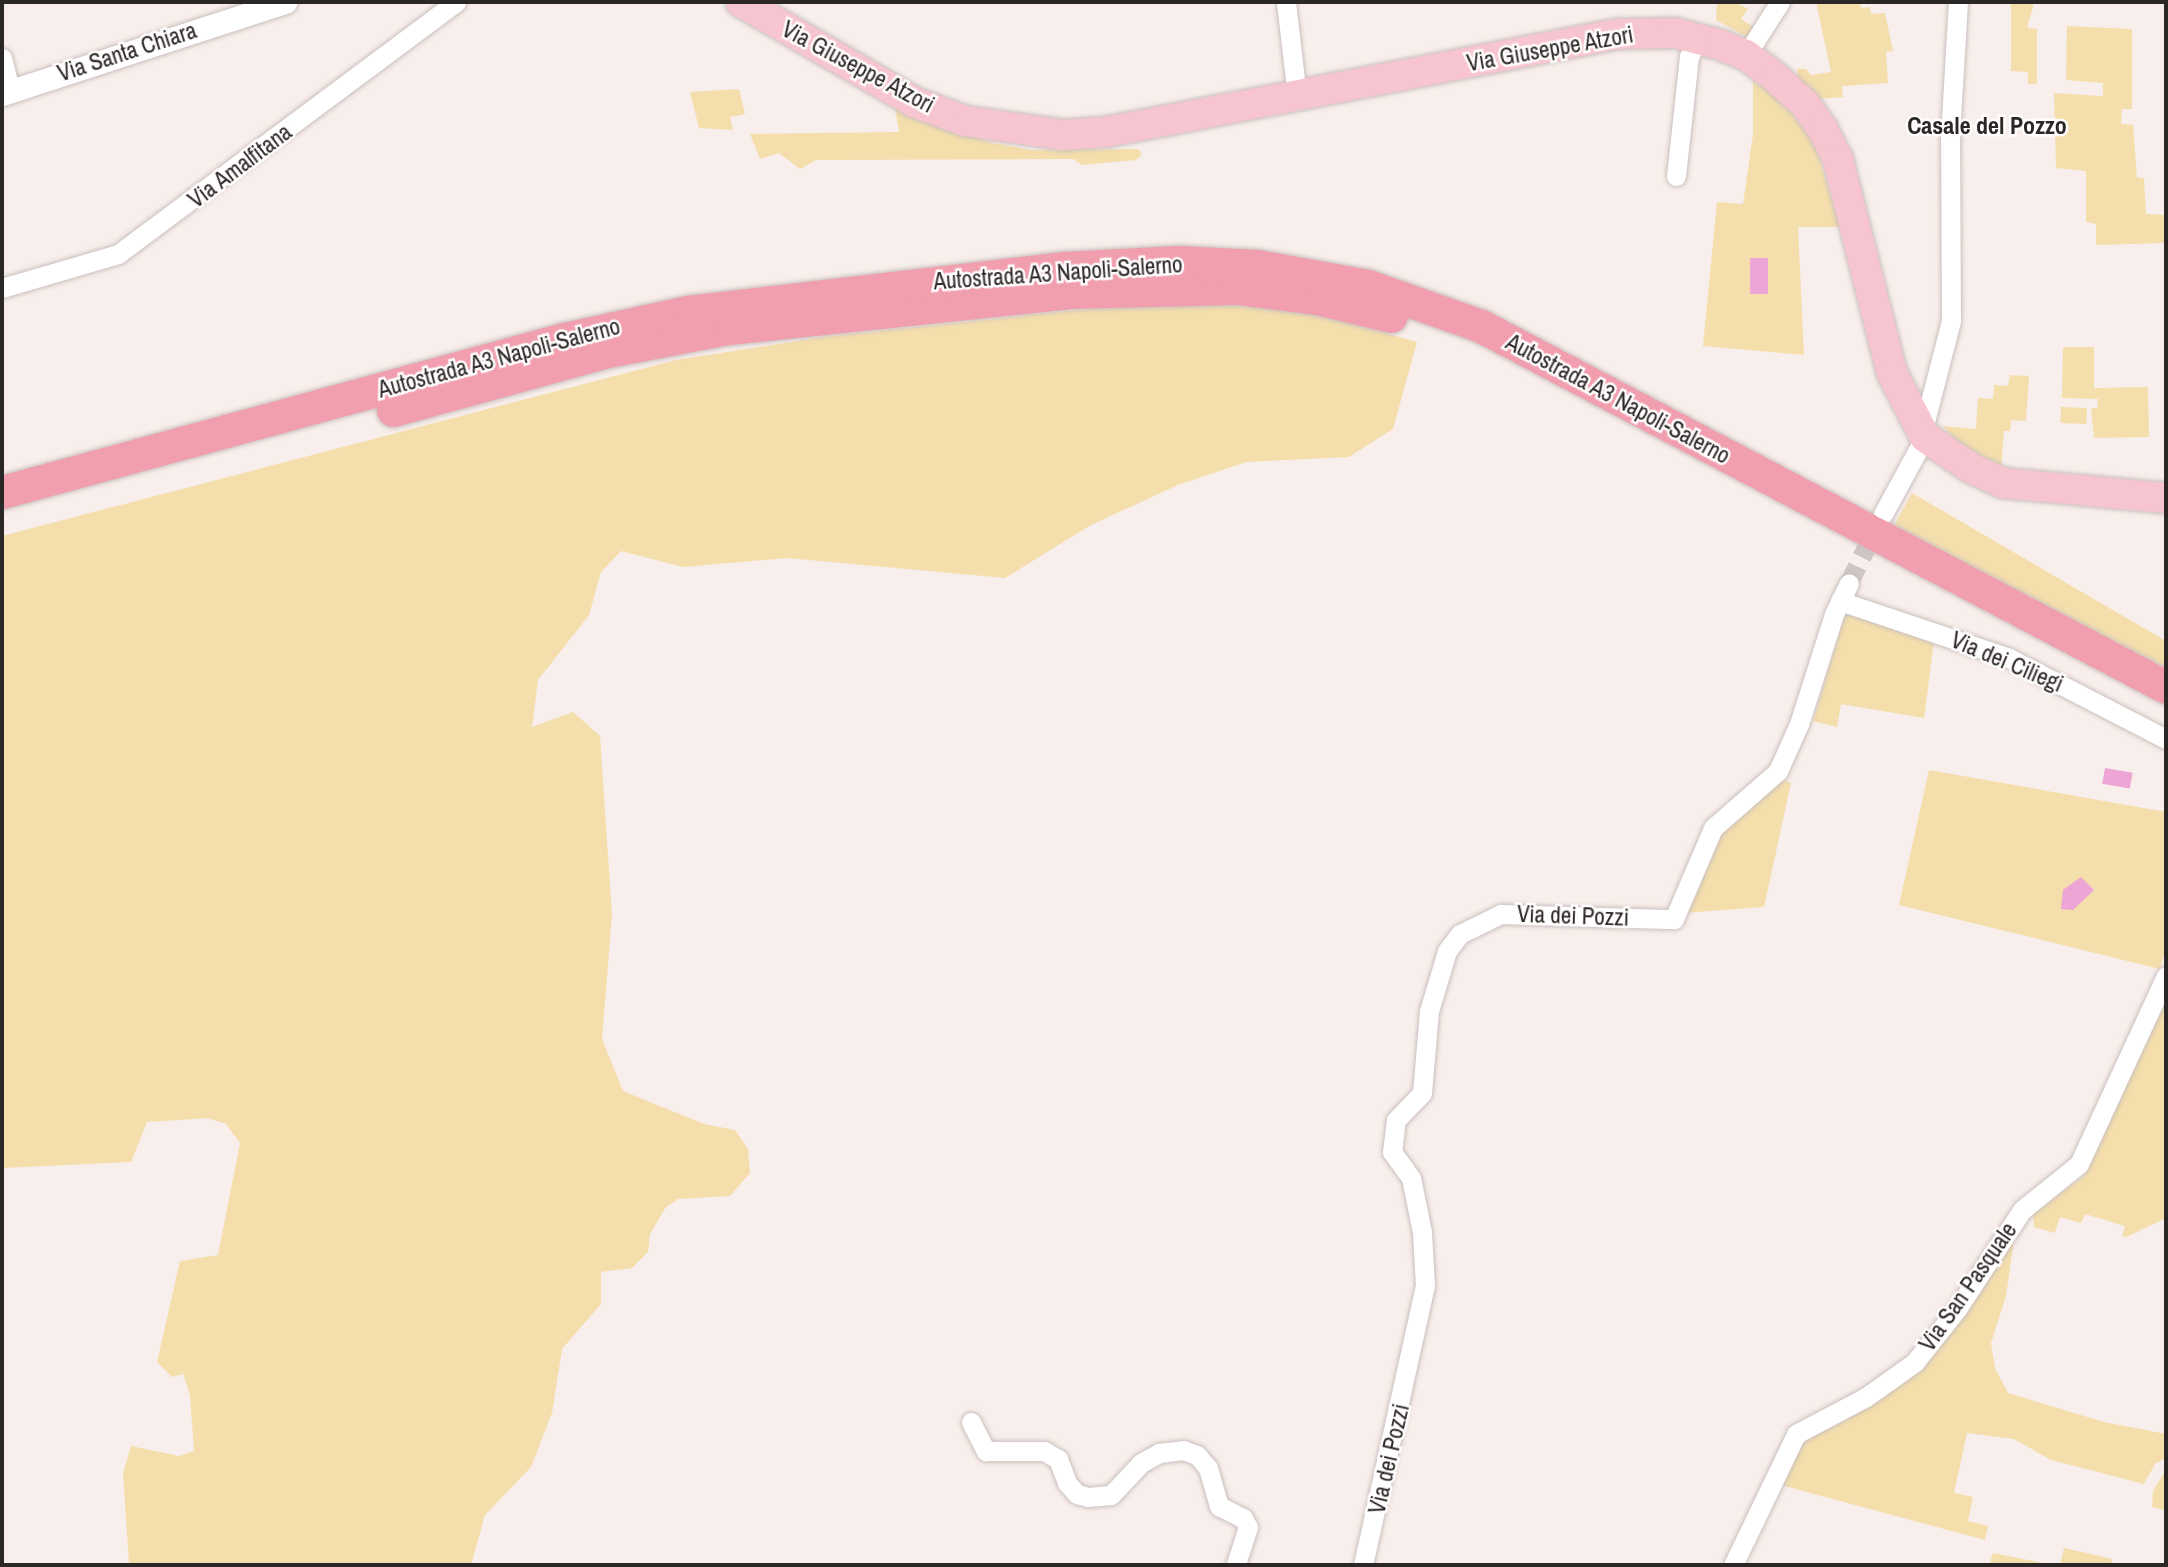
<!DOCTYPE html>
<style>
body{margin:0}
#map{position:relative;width:2168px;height:1567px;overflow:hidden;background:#f8eeeb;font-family:"Archivo Narrow",sans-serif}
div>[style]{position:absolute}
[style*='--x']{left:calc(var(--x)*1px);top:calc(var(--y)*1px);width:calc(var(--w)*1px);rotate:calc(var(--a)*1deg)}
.green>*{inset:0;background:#f4deac;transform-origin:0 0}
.water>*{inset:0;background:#eca5d4;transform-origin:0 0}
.minor-tunnel>*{height:19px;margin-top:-9.5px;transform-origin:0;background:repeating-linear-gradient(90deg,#cfc6c4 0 19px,transparent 0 29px)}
.roads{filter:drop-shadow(0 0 2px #cac0be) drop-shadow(0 0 2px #cac0be)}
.minor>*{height:19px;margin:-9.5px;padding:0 9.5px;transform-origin:9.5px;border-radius:9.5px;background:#fff}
.tertiary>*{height:23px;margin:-11.5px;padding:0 11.5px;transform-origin:11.5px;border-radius:11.5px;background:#fff}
.primary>*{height:30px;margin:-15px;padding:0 15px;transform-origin:15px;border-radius:15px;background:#f7c5cf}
.motorway>*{height:33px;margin:-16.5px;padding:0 16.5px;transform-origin:16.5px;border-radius:16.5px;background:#f19faf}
span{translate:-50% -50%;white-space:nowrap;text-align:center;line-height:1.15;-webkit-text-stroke:5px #fffdfd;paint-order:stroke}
.street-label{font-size:23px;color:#2b2726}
.neighbourhood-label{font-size:24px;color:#2b2726;font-weight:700}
.frame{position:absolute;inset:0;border:4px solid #2b2726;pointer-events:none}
</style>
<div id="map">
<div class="green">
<i style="clip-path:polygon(1717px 2px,1735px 2px,1748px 9px,1741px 19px,1757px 29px,1751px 39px,1716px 20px)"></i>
<i style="clip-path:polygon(1816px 2px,1860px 2px,1861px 8px,1870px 7px,1871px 14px,1885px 13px,1893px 51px,1886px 52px,1888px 83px,1842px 86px,1843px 97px,1816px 99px,1798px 82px,1797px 69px,1806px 69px,1811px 75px,1831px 72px)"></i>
<i style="clip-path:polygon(2011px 2px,2034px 3px,2027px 28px,2037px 29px,2037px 84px,2028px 84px,2028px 72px,2011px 71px)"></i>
<i style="clip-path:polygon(2067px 26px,2132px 29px,2132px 109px,2122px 109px,2121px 124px,2133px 125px,2137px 178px,2144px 178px,2146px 214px,2166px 215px,2166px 243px,2096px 245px,2096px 224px,2086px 222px,2086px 171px,2056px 168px,2054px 93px,2103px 96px,2103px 83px,2066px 80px)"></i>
<i style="clip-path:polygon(1753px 81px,1778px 97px,1815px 143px,1840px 227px,1798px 227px,1804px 355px,1703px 346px,1717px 202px,1743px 204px,1753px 135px)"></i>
<i style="clip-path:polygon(739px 89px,745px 114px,730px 117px,733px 130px,699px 128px,690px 92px)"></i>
<i style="clip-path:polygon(895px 108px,992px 143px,1032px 150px,1138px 149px,1142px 154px,1136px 160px,1082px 165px,1073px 159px,816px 160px,800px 169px,779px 153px,760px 159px,750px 134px,899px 132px)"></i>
<i style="clip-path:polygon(1164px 301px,1295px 308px,1417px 342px,1393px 429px,1349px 457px,1246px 462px,1178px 485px,1091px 525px,1005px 578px,787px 558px,683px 567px,621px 551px,601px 572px,589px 615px,538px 680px,532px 727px,573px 712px,600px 736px,612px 915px,602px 1039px,623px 1091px,704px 1124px,735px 1130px,748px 1149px,750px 1173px,730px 1196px,678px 1199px,666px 1207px,650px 1234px,648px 1252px,632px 1268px,601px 1272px,601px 1304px,562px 1349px,552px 1413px,531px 1467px,485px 1515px,471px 1565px,129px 1565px,123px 1473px,131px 1446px,179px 1456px,194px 1451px,190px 1395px,183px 1374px,172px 1377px,157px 1362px,180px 1261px,218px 1255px,240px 1143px,226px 1124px,208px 1118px,147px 1122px,131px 1162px,2px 1168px,2px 536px,676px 360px,823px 337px)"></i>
<i style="clip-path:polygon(2063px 347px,2094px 347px,2094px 388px,2148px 387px,2149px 437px,2094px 438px,2091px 408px,2097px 408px,2098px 399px,2062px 398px)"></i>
<i style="clip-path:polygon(2010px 375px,2029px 376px,2026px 421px,2011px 420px,2010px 431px,2004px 431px,2001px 468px,1957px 442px,1943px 426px,1976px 429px,1978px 398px,1993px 399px,1994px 385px,2008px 386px)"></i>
<i style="left:2061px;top:407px;width:26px;height:16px;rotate:2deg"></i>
<i style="clip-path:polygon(1912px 493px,2166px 641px,2166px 667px,1891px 531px)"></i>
<i style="clip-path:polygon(1846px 611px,1934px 641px,1924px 718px,1841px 704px,1837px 727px,1813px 721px)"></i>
<i style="clip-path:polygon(1929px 770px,2166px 812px,2166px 947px,2160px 969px,1899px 905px)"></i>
<i style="clip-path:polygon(1779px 778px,1791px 783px,1764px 907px,1683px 913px,1718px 831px)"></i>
<i style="clip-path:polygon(2162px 1009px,2166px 1011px,2166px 1218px,2126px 1237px,2122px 1236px,2125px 1226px,2085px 1214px,2081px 1223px,2060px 1217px,2055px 1233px,2034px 1227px,2033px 1214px,2083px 1177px)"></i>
<i style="clip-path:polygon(2015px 1232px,2006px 1296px,1991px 1343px,1995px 1368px,2008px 1393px,2104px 1422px,2166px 1434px,2166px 1458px,2155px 1464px,2144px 1484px,2051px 1460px,2014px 1439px,1967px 1433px,1954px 1493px,1973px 1497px,1968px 1521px,1988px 1526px,1985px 1540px,1781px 1485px,1803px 1441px,1931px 1358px)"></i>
<i style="clip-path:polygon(2166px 1470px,2166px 1510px,2152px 1507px,2153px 1491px)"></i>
<i style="clip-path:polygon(2064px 1548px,2112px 1559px,2111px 1565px,2060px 1565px)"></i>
<i style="clip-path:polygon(1993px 1553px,2033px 1561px,2054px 1565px,1989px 1565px)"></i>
</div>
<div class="water">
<i style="left:1750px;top:258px;width:18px;height:36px"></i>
<i style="left:2105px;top:768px;width:28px;height:16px;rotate:10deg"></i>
<i style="clip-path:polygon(2081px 877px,2094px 890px,2073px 910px,2061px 909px,2063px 890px)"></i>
</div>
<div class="minor-tunnel">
<i style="--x:1849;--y:583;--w:66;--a:-63.8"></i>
</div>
<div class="roads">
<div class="minor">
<i style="--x:1286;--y:2;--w:96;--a:83.4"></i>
<i style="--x:1746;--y:55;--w:63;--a:-57.3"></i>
<i style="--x:2;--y:58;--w:34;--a:76"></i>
<i style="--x:1676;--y:176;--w:120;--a:-83.8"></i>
<i style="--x:1689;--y:57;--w:21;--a:-65"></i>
<i style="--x:2;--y:288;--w:121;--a:-16.3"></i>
<i style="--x:118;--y:254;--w:422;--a:-36.7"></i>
<i style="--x:1922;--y:433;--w:116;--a:-75.5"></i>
<i style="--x:1951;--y:321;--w:185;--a:-90.3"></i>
<i style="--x:1950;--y:136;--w:134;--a:-86.6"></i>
<i style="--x:1883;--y:514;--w:88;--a:-61.4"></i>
<i style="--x:1840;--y:601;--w:178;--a:18.6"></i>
<i style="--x:2009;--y:658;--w:177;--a:27.3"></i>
<i style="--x:971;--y:1422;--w:33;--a:63"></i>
<i style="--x:986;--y:1451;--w:58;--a:0"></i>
<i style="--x:1044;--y:1451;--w:16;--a:30"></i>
<i style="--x:1058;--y:1459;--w:26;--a:69"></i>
<i style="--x:1067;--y:1483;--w:15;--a:48"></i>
<i style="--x:1077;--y:1494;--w:11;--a:15"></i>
<i style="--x:1088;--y:1497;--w:23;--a:-5"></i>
<i style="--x:1111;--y:1495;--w:44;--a:-46.8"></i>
<i style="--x:1141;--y:1463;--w:21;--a:-29"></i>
<i style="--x:1159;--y:1453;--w:24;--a:-7"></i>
<i style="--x:1183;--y:1450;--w:15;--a:20"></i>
<i style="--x:1197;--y:1455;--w:17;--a:50"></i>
<i style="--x:1208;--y:1468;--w:40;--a:74"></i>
<i style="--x:1219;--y:1506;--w:27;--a:27"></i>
<i style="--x:1243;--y:1518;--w:10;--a:61"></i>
<i style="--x:1248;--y:1527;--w:40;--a:108"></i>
<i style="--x:1363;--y:1565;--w:286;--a:-77.5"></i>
<i style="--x:1425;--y:1286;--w:54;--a:-93.2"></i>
<i style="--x:1422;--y:1232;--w:55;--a:-101.5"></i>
<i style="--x:1411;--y:1178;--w:32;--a:-126"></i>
<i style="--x:1392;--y:1152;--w:32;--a:-83"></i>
<i style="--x:1396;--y:1120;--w:37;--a:-46"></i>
<i style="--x:1422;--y:1093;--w:82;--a:-85.1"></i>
<i style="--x:1429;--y:1011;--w:63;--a:-73.3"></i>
<i style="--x:1447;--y:951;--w:21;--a:-53"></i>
<i style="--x:1460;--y:934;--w:46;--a:-26"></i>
<i style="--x:1501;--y:914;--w:173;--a:1.7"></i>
<i style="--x:1674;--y:919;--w:99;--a:-66.8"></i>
<i style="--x:1713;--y:828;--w:86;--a:-41.2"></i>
<i style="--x:1778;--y:771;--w:51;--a:-65.9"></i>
<i style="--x:1799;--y:724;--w:115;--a:-72.3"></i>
<i style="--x:1834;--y:614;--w:34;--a:-64"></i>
<i style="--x:1733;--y:1565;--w:145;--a:-64.3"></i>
<i style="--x:1796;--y:1434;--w:79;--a:-27.9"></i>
<i style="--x:1866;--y:1397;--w:60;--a:-35.5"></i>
<i style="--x:1915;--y:1362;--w:68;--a:-51.6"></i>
<i style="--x:1957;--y:1309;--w:118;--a:-56.7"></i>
<i style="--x:2022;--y:1210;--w:73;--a:-38.9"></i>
<i style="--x:2079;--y:1164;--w:207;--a:-65.2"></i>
</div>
<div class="tertiary">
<i style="--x:2;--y:94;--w:298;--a:-18"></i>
</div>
<div class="primary">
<i style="--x:741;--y:2;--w:200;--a:30"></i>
<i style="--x:914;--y:102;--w:54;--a:20.4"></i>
<i style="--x:965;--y:121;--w:99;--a:8.1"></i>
<i style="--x:1063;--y:135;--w:43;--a:-4"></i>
<i style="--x:1106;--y:132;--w:520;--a:-10.86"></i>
<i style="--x:1617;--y:34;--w:58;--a:-1"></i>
<i style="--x:1675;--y:33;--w:48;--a:14.6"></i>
<i style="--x:1721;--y:45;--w:27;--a:22"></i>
<i style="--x:1746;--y:55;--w:38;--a:37"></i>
<i style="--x:1776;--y:78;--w:39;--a:42"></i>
<i style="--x:1805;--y:104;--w:32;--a:55"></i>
<i style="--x:1823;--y:130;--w:34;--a:63"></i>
<i style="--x:1838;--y:160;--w:220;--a:75.8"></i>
<i style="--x:1892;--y:373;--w:72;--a:62.7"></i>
<i style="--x:1925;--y:437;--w:55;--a:34"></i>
<i style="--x:1971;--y:468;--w:35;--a:25"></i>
<i style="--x:2003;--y:483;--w:164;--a:5.3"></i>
</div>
<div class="motorway">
<i style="--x:393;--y:410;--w:218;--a:-15.4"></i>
<i style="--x:603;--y:352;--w:127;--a:-10.9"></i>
<i style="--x:728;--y:328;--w:342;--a:-6"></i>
<i style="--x:1068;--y:292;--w:169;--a:-1.4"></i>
<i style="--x:1237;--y:288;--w:81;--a:7.1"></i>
<i style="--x:1317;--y:298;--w:76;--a:13.7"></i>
<i style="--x:2;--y:492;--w:582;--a:-15.23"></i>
<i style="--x:564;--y:339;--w:127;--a:-12.3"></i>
<i style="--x:688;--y:312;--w:379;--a:-6.7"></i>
<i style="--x:1064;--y:268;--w:113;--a:-3"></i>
<i style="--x:1177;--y:262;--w:80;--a:2.9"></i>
<i style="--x:1257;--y:266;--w:113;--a:10.2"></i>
<i style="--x:1368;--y:286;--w:120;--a:19.5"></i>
<i style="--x:1481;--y:326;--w:774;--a:27.79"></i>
</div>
</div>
<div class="street-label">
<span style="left:1550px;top:49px;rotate:-10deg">Via Giuseppe Atzori</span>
<span style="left:127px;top:52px;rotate:-18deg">Via Santa Chiara</span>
<span style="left:858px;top:67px;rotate:28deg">Via Giuseppe Atzori</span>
<span style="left:240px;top:166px;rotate:-37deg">Via Amalfitana</span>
<span style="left:1058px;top:273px;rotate:-4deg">Autostrada A3 Napoli-Salerno</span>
<span style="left:499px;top:358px;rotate:-15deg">Autostrada A3 Napoli-Salerno</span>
<span style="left:1618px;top:399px;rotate:28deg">Autostrada A3 Napoli-Salerno</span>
<span style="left:2007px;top:662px;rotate:23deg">Via dei Ciliegi</span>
<span style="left:1573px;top:916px;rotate:2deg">Via dei Pozzi</span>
<span style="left:1968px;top:1287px;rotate:-55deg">Via San Pasquale</span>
<span style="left:1389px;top:1459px;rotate:-77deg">Via dei Pozzi</span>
</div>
<div class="neighbourhood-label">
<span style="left:1987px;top:126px">Casale del Pozzo</span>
</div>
<div class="frame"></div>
</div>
